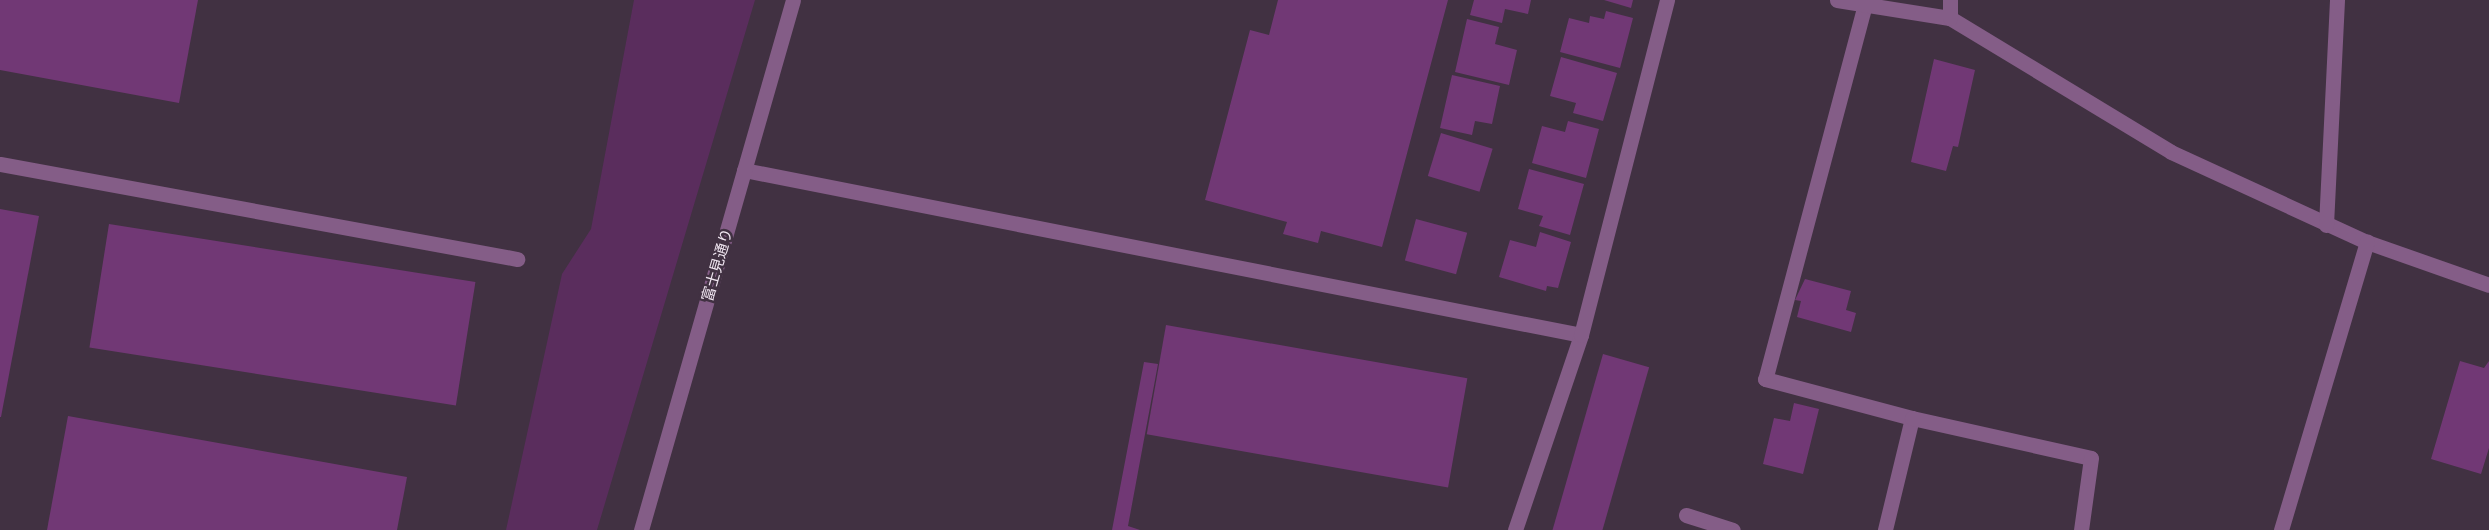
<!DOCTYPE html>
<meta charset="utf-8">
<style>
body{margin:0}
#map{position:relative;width:2489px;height:530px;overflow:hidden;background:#413142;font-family:Lato,"Noto Sans JP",sans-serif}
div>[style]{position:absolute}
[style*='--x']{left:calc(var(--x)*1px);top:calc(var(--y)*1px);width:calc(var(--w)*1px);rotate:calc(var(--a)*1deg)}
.green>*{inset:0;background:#5a2d5d}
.building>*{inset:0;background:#713875;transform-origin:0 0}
.service>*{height:15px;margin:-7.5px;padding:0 7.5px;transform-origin:7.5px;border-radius:7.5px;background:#845d87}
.minor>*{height:15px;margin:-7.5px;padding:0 7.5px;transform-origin:7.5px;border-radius:7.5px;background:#845d87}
.tertiary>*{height:15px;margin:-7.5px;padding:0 7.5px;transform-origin:7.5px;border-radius:7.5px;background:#845d87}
span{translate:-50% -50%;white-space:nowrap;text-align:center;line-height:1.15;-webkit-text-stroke:5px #413142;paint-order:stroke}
.street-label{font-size:15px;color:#f0e6f1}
</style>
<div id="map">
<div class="green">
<i style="clip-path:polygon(634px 0,755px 0,597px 530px,506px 530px,562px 274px,591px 229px)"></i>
</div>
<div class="building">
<i style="clip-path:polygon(0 0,198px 0,179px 103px,0 70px)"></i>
<i style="clip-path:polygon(1278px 0,1448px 0,1382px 247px,1321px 231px,1318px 243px,1283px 234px,1287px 222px,1205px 200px,1250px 30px,1269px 35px)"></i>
<i style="clip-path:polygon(1474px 0,1531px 0,1528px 14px,1505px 9px,1502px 23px,1470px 15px)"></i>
<i style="clip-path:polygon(1604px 0,1633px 0,1631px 8px)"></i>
<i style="clip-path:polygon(1606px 11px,1633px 18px,1620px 68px,1560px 52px,1569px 18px,1589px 23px,1590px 16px,1604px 19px)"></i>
<i style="clip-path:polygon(1467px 19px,1499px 27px,1495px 44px,1517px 50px,1509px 85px,1455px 72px)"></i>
<i style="clip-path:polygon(1561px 57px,1617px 73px,1603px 121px,1573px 113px,1576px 103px,1550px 96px)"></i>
<i style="clip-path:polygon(1934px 59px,1975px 70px,1958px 147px,1953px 146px,1946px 171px,1911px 162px)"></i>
<i style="clip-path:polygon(1452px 75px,1500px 86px,1492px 124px,1475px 121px,1472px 135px,1440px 128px)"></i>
<i style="clip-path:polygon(1568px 121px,1599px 129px,1586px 178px,1532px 163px,1542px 126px,1565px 132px)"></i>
<i style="left:1441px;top:133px;width:54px;height:45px;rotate:17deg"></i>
<i style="clip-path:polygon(1529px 169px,1584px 184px,1570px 235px,1539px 226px,1543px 216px,1518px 209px)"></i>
<i style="clip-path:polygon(0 209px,39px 216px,1px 417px,0 417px)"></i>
<i style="left:1416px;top:219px;width:53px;height:43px;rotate:15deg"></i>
<i style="left:109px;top:224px;width:371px;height:125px;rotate:9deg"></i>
<i style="clip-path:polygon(1540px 232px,1571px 242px,1558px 288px,1547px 286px,1546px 291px,1499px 277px,1510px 240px,1536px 247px)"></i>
<i style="clip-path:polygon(1805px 279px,1851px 291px,1846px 310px,1856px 313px,1851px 332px,1797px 317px,1801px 301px,1795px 300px)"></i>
<i style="left:1166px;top:325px;width:306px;height:111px;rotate:10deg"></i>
<i style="left:1603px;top:354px;width:48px;height:184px;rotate:16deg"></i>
<i style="clip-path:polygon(2460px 361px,2484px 368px,2489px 361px,2489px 448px,2481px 474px,2431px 459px)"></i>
<i style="clip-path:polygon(1144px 362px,1158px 364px,1128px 526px,1140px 530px,1112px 530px)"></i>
<i style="clip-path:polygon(1794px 403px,1819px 409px,1803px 474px,1763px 464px,1774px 418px,1790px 421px)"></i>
<i style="clip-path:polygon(68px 416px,407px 477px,397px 530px,47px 530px)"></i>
</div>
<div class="service">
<i style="--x:1864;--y:8;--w:384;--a:104.9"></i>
<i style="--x:1765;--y:379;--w:152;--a:14.9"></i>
<i style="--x:1912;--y:418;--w:115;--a:103.6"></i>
<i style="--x:0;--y:164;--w:526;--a:10.41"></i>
<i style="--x:1912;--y:418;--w:183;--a:12.6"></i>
<i style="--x:2091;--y:458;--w:73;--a:97.9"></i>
<i style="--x:1686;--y:515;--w:49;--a:17.7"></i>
</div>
<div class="minor">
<i style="--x:1837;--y:0;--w:114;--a:9.1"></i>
<i style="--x:1950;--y:18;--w:258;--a:31.2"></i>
<i style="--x:2171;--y:152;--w:216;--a:24.7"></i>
<i style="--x:2367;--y:242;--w:129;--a:19.4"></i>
<i style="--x:1950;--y:18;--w:18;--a:-90"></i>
<i style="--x:744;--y:170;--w:853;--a:11.15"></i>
<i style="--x:2326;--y:225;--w:225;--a:-87.2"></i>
<i style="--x:1515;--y:530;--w:206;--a:-71.3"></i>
<i style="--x:1581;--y:335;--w:346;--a:-75.6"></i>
<i style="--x:2281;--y:530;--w:301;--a:-73.4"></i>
</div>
<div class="tertiary">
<i style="--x:641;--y:530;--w:551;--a:-74"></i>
</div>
<div class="street-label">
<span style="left:717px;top:265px;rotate:-74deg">富士見通り</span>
</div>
</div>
